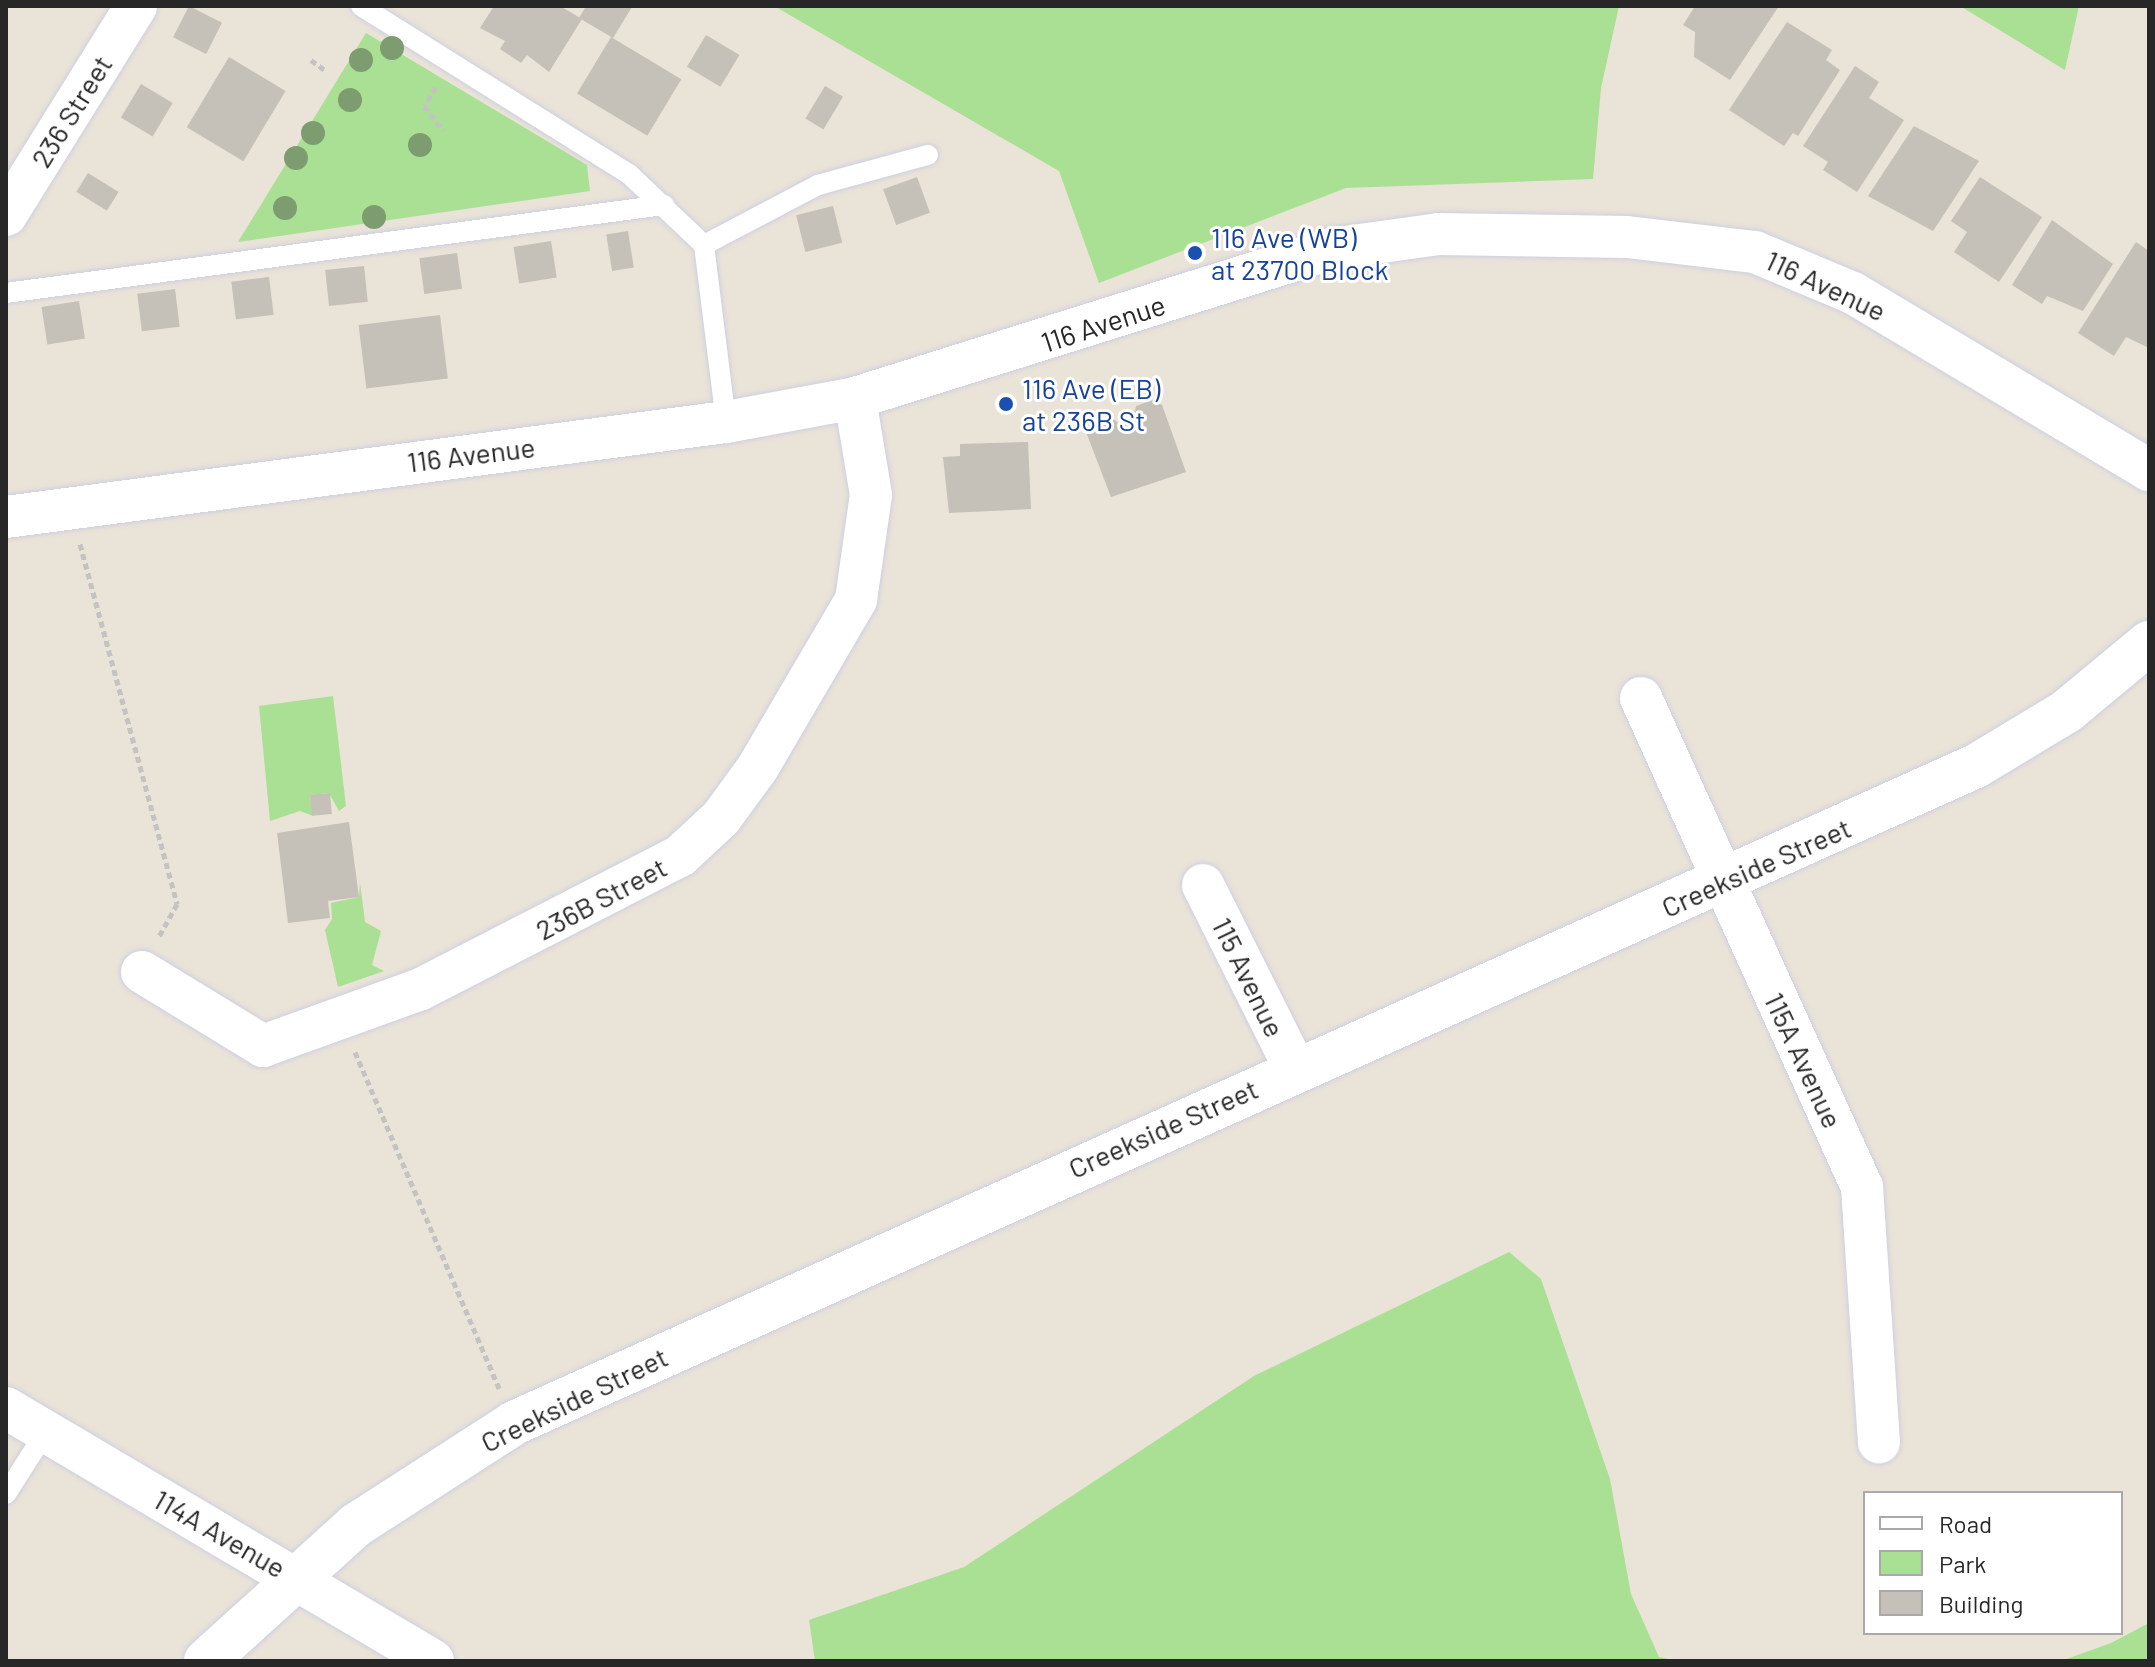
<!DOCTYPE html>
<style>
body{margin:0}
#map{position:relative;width:2155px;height:1667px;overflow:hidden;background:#eae3d8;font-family:Barlow,sans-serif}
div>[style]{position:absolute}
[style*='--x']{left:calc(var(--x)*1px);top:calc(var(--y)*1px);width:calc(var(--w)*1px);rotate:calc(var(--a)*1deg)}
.green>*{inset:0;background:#a9e094}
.building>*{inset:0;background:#c5c0b8;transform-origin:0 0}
.path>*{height:5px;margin-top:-2.5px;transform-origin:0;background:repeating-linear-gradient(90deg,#c3c3c3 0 6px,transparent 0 10px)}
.roads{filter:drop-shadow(0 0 2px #cdd0e0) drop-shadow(0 0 2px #cdd0e0)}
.lane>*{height:20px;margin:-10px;padding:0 10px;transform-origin:10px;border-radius:10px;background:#fff}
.street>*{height:42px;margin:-21px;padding:0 21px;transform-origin:21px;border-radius:21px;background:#fff}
.secondary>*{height:44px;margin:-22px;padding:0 22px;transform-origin:22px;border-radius:22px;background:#fff}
.trees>*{width:24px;height:24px;margin:-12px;border-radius:50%;background:#7d9c70}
.dots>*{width:22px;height:22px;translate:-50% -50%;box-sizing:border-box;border:4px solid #fff;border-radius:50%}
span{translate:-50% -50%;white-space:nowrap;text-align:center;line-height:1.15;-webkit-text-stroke:6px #fff;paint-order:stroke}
.street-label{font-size:28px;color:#272727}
.transit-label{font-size:28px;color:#164399}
.left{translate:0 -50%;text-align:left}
.frame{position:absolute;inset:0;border:8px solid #272727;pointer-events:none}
.legend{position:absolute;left:1863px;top:1491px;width:260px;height:144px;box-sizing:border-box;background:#fff;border:2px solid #a9a9a9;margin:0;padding:10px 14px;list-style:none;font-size:24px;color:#272727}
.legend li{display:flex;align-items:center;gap:16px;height:40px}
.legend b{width:40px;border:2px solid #a9a9a9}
</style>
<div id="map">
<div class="green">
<i style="clip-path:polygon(774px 6px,1619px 6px,1601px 88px,1593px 179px,1346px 188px,1099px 283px,1059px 171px)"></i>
<i style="clip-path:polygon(1960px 6px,2079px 6px,2065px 70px)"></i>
<i style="clip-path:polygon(366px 33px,587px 165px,590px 191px,238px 242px)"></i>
<i style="clip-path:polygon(333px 696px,346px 806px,339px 811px,329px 793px,310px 795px,313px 816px,300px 811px,270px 821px,259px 706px)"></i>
<i style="clip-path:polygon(360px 883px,365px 922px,381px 931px,372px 965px,384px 971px,338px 987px,325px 930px,332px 919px,331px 903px,359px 897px)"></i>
<i style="clip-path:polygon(1509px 1252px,1541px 1279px,1610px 1479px,1631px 1594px,1659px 1657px,1678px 1661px,815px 1661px,809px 1620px,964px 1567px,1254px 1376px)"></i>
<i style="clip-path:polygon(2149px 1623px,2149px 1661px,2061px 1661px,2111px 1643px)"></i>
</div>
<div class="building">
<i style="left:189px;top:6px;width:37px;height:35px;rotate:27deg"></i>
<i style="clip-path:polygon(494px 6px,560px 6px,582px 19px,549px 72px,527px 55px,521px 63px,500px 49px,505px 41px,480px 28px)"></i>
<i style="clip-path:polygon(586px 6px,631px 6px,632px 7px,613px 38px,579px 18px)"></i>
<i style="clip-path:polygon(1695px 6px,1779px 6px,1730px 80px,1694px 57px,1695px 32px,1683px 25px)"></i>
<i style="clip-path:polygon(1787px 22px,1832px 50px,1826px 60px,1840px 70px,1798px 136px,1793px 133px,1784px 146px,1729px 110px)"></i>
<i style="left:706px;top:35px;width:39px;height:37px;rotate:31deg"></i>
<i style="left:611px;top:37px;width:82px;height:66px;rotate:31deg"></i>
<i style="left:229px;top:57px;width:66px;height:82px;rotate:31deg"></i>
<i style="clip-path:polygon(1855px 66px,1879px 82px,1869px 98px,1904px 120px,1857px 192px,1823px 170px,1828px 162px,1803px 146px)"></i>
<i style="left:141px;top:84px;width:37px;height:39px;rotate:31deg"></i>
<i style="left:825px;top:86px;width:21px;height:38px;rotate:31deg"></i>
<i style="clip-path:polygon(1914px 126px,1979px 161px,1933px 231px,1868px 196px)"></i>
<i style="left:88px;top:173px;width:36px;height:22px;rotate:32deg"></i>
<i style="left:917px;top:177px;width:38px;height:36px;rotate:70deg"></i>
<i style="clip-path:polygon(1980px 177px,2042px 217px,1999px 282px,1954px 252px,1967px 232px,1951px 221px)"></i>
<i style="left:833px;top:206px;width:38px;height:38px;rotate:76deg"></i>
<i style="clip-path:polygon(2052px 220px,2113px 264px,2083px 311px,2047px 296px,2042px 304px,2012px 285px)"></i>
<i style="left:628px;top:231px;width:37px;height:22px;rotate:81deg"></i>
<i style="left:551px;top:241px;width:37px;height:38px;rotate:81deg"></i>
<i style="clip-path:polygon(2136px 242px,2149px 251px,2149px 348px,2126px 337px,2114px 356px,2078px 333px)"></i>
<i style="left:457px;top:253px;width:36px;height:38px;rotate:82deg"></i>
<i style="left:364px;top:266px;width:36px;height:39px;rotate:84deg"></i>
<i style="left:269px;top:277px;width:38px;height:38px;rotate:83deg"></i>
<i style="left:175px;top:289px;width:38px;height:38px;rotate:83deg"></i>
<i style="left:79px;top:301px;width:38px;height:38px;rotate:81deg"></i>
<i style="left:440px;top:315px;width:64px;height:82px;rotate:83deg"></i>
<i style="clip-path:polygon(1153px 400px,1162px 405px,1186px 472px,1111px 497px,1086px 432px,1091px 421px,1109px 415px,1119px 424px,1133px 420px,1136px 406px)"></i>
<i style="clip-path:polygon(1028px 442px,1031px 509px,949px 513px,943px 457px,960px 456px,960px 444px)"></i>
<i style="left:330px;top:793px;width:21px;height:20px;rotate:85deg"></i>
<i style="clip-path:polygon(349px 822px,359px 897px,328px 901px,330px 918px,288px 923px,277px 833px)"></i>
</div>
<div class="path">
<i style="--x:311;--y:60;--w:17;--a:36"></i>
<i style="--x:436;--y:87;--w:22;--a:122"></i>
<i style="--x:424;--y:106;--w:31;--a:52"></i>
<i style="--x:80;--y:544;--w:373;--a:74.9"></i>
<i style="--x:177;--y:904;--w:38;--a:119"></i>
<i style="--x:355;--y:1052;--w:366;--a:66.8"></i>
</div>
<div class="roads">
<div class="lane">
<i style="--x:361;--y:6;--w:316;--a:32.1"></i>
<i style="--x:629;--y:174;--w:103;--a:43.4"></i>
<i style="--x:704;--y:245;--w:178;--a:82.9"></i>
<i style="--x:704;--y:245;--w:129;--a:-27.8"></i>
<i style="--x:818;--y:185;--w:114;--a:-15.3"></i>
<i style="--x:6;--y:293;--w:664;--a:-7.62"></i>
<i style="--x:6;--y:1494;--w:72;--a:-57.4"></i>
</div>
<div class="street">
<i style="--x:6;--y:215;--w:246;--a:-58.1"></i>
<i style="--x:6;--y:517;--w:726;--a:-7.52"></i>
<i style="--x:726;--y:422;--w:131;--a:-10.5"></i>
<i style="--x:855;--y:398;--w:499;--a:-17.4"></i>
<i style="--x:1331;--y:249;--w:109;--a:-7.9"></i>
<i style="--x:1439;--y:234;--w:188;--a:0.9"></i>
<i style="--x:1627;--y:237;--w:129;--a:6.7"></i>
<i style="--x:1755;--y:252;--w:106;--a:22.7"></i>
<i style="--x:1853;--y:293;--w:345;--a:30.9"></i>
<i style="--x:1641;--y:698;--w:537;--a:65.68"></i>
<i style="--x:1862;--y:1187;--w:256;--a:86.2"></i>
<i style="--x:1203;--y:885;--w:206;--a:63.4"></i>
<i style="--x:142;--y:972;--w:142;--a:31.4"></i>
<i style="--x:263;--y:1046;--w:168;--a:-19.8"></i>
<i style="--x:421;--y:989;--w:291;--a:-27.2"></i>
<i style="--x:680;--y:856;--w:56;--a:-42.8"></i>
<i style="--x:721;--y:818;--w:63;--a:-54"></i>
<i style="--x:758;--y:767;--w:194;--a:-59.6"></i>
<i style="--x:856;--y:600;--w:106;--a:-81.9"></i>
<i style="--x:871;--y:495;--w:98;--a:-99.4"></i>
<i style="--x:6;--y:1408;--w:496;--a:30.6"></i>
</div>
<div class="secondary">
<i style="--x:206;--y:1661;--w:202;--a:-42.2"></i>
<i style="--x:356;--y:1525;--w:188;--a:-32.8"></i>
<i style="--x:514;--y:1423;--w:1603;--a:-24.2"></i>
<i style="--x:1976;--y:766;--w:106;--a:-31.1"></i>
<i style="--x:2067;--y:711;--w:107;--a:-39.7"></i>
</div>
</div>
<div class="trees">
<i style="left:392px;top:48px"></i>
<i style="left:361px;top:60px"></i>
<i style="left:350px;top:100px"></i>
<i style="left:313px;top:133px"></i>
<i style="left:420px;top:145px"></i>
<i style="left:296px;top:158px"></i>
<i style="left:285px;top:208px"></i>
<i style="left:374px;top:217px"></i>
</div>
<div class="dots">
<i style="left:1195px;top:253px;background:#1a4fb4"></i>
<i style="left:1006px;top:404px;background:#1a4fb4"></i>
</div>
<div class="street-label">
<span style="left:71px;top:111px;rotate:-58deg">236 Street</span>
<span style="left:1826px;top:285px;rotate:25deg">116 Avenue</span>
<span style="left:1103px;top:323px;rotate:-18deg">116 Avenue</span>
<span style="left:471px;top:454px;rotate:-7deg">116 Avenue</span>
<span style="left:1756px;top:867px;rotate:-24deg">Creekside Street</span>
<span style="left:601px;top:898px;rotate:-28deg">236B Street</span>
<span style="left:1249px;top:977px;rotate:64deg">115 Avenue</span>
<span style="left:1804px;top:1060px;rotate:65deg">115A Avenue</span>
<span style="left:1163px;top:1128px;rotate:-24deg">Creekside Street</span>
<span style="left:574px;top:1399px;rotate:-26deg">Creekside Street</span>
<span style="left:220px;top:1533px;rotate:30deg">114A Avenue</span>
</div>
<div class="transit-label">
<span class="left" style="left:1211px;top:253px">116 Ave (WB)<br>at 23700 Block</span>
<span class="left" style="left:1022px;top:404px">116 Ave (EB)<br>at 236B St</span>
</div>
<div class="frame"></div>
<ul class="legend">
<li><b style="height:10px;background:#fff"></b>Road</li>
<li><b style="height:22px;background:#a9e094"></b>Park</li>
<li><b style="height:22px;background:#c5c0b8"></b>Building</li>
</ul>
</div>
